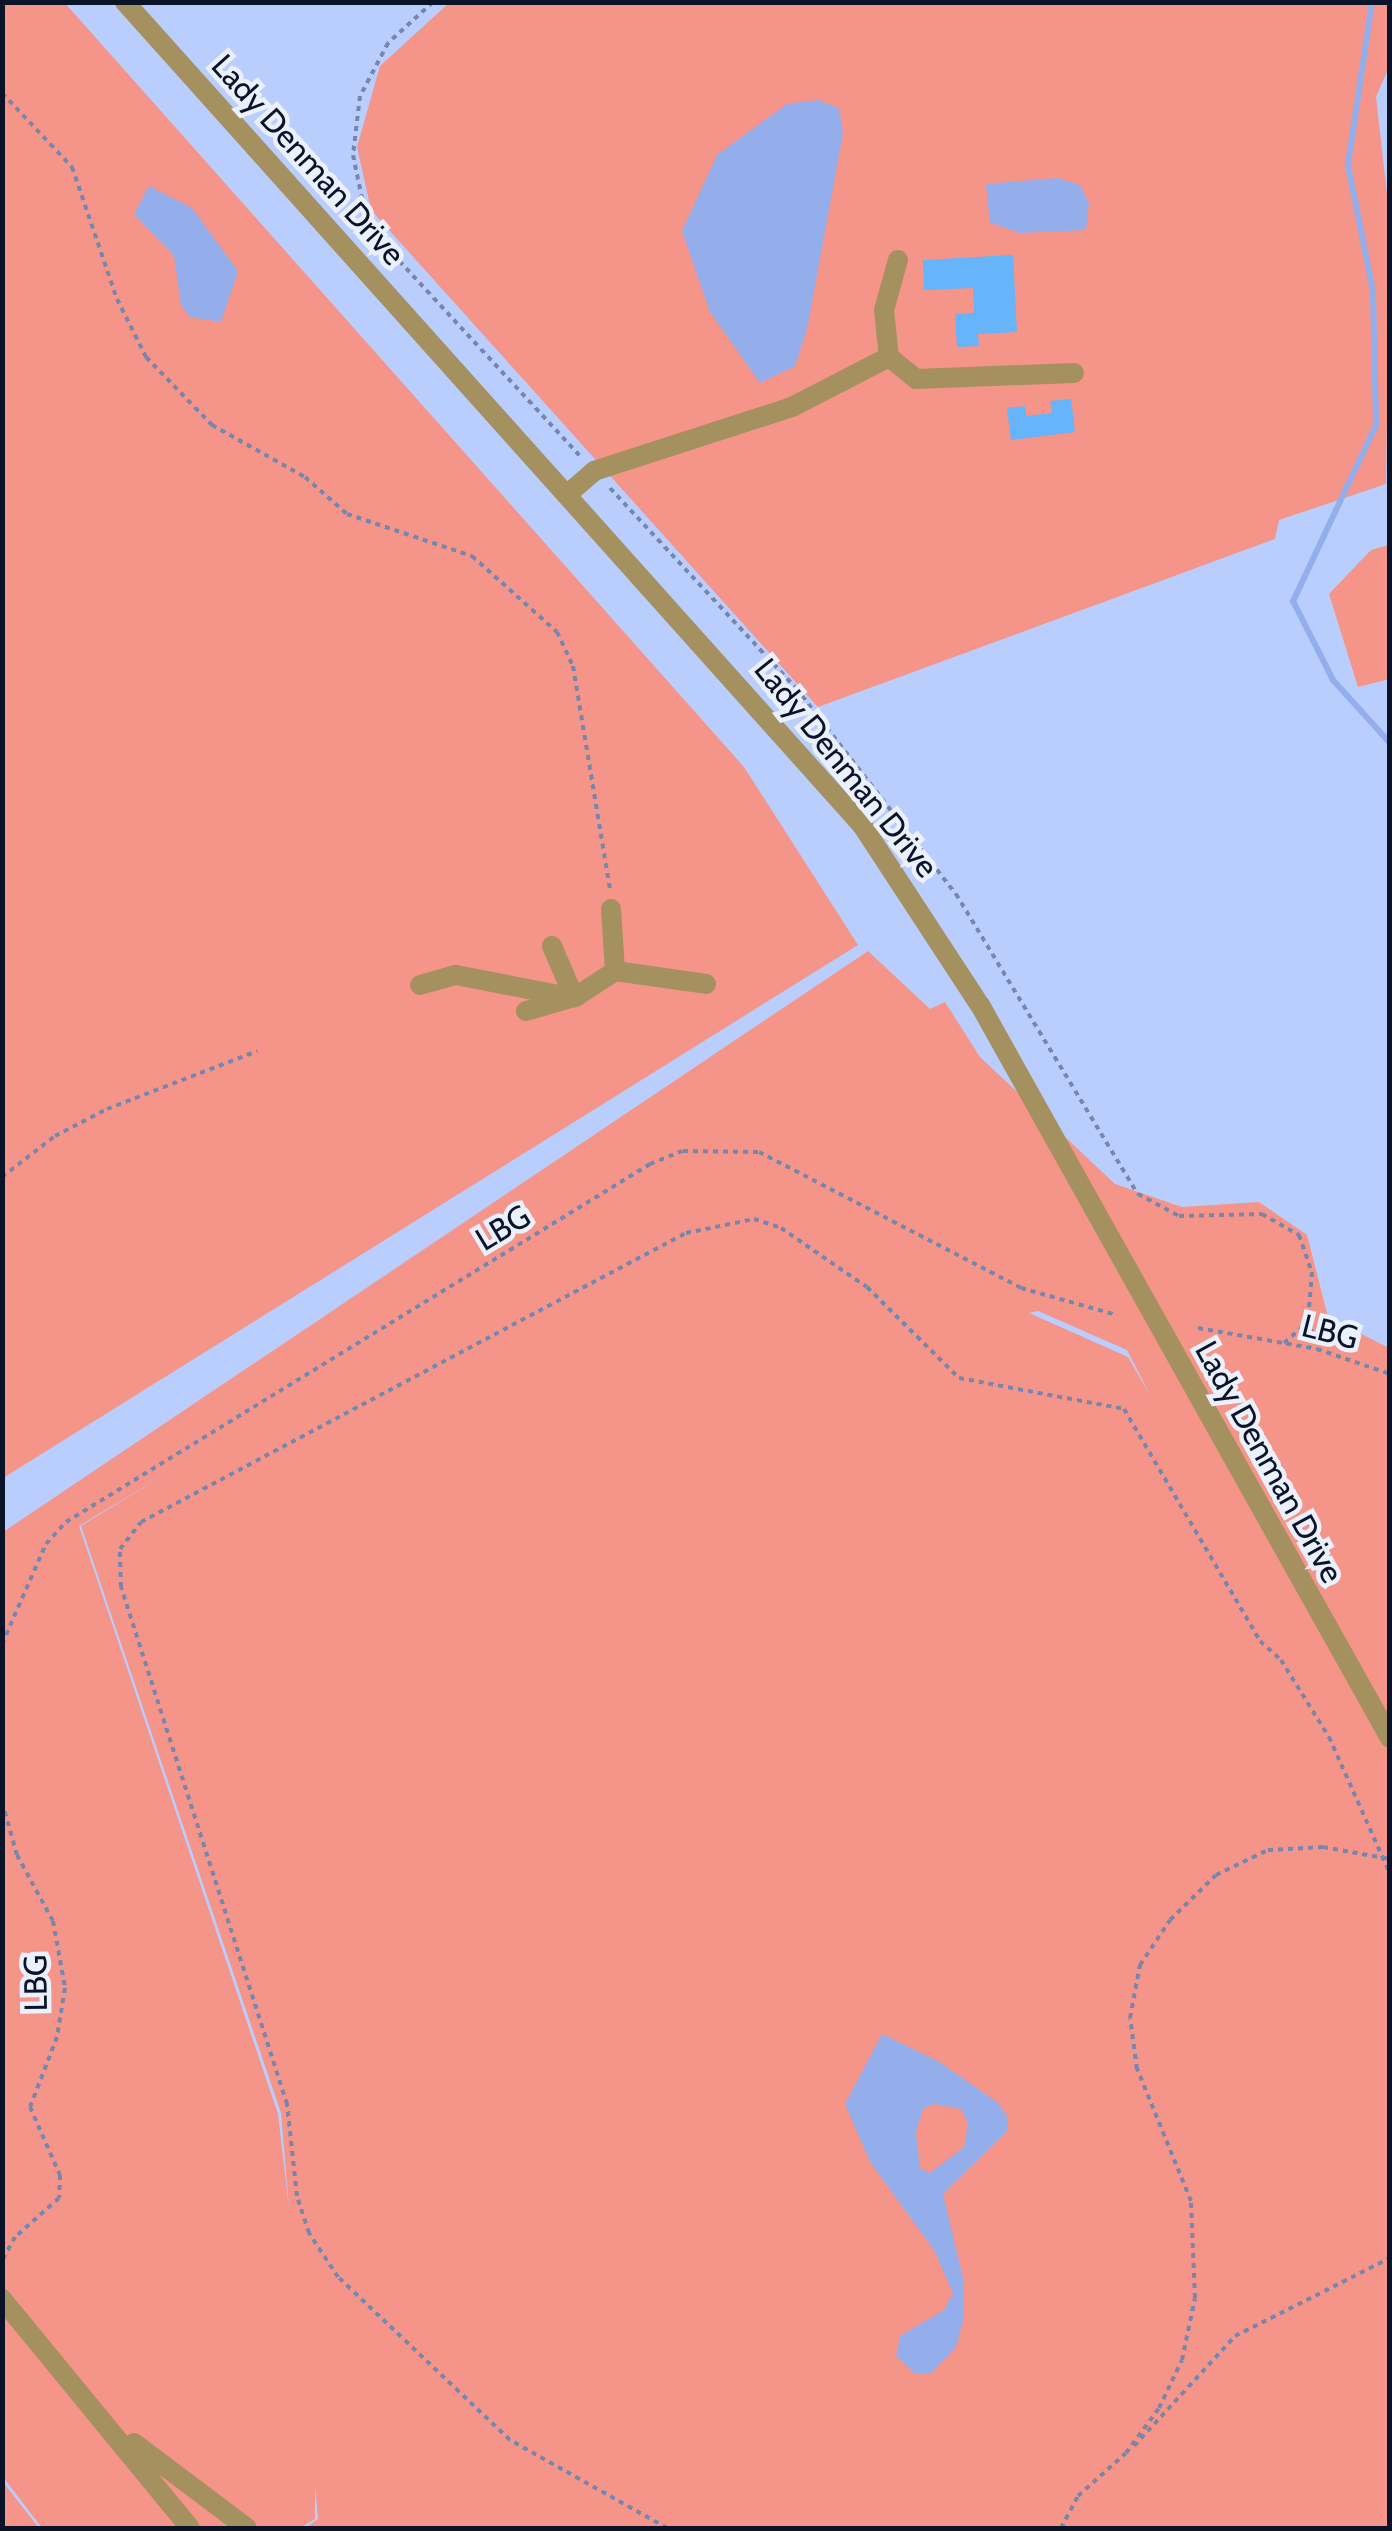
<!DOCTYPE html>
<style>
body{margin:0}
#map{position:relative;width:1392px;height:2531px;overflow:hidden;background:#bacefe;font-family:Cabin,sans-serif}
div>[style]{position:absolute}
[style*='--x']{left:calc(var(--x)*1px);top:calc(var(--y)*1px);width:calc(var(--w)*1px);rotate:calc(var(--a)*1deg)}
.green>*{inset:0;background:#f59489}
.water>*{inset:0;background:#94aeec}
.stream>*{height:6px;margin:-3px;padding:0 3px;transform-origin:3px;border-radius:3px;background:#94aeec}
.building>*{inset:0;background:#66b4f9}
.path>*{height:4px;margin-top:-2px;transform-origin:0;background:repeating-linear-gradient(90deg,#7786ac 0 5px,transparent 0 10px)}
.minor>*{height:20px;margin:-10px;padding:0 10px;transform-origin:10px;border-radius:10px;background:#a5905f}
span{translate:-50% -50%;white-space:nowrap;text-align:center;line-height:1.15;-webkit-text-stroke:9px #eaf0fc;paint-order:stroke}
.street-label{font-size:32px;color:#0b1328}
.frame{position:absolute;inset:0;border:5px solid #0b1328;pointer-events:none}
</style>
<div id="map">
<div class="green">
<i style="clip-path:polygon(64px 2px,744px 767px,858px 945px,3px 1478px,2px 3px)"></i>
<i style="clip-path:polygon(449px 3px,1389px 3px,1389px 67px,1376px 97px,1390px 220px,1386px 484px,1279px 520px,1275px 539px,818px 707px,371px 210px,357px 147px,380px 66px)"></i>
<i style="clip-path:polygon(1389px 545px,1389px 679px,1358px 687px,1329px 594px,1371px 550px)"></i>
<i style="clip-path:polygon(evenodd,868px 951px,930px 1009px,945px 1002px,980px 1057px,1115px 1184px,1182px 1207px,1259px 1202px,1307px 1235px,1328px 1317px,1389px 1348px,1389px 2528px,305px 2528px,318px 2519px,315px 2484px,315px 2519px,300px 2528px,42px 2528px,3px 2477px,3px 1532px,868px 951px,1038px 1311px,1127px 1350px,1151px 1397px,1128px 1357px,1029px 1313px,1038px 1311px,868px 951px,172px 1470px,81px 1526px,281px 2113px,289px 2208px,278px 2114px,79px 1526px,172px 1470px)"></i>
<i style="clip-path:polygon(3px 2482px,39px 2528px,3px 2528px)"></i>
</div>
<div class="water">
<i style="clip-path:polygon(818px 100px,839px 108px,843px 133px,807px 329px,795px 366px,760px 383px,710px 312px,682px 231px,717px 155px,787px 104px)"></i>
<i style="clip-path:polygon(1057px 178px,1080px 185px,1089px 203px,1086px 230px,1021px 233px,990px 223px,986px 184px)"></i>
<i style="clip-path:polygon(149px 186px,192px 208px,238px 271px,221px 322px,190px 317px,181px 305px,174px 256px,134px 214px)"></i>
<i style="clip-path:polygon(evenodd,882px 2034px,938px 2061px,997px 2102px,1008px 2117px,1007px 2131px,943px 2194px,964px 2282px,964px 2317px,956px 2347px,931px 2373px,914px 2373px,896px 2356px,900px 2336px,944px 2310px,953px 2293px,934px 2250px,870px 2162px,845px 2104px,882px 2034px,934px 2104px,961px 2109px,968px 2123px,964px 2147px,930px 2173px,920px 2168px,916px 2132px,923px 2109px,934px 2104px)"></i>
</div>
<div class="stream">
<i style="--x:1372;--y:2;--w:165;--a:98.4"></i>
<i style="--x:1348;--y:165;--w:128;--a:78.8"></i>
<i style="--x:1373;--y:291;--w:134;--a:88.7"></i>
<i style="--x:1376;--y:425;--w:195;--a:115.2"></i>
<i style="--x:1293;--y:601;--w:89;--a:63.1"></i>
<i style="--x:1333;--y:680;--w:85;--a:47.9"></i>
</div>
<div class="building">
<i style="clip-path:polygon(1013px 255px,1017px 332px,978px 334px,979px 346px,957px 347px,955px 314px,974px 313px,973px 288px,924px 290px,923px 260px)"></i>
<i style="clip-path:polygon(1071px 399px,1075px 432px,1011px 440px,1007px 408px,1025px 406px,1026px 416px,1052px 413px,1050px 401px)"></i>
</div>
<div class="path">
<i style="--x:433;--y:2;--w:61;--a:137.7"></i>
<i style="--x:388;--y:43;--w:60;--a:117.8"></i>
<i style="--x:360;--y:96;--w:59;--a:96.8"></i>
<i style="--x:353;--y:155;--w:59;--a:78.3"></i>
<i style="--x:365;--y:213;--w:30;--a:62"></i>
<i style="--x:379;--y:239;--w:296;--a:47.2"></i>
<i style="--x:2;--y:93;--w:102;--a:46.6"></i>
<i style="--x:72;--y:167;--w:139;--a:71.2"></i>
<i style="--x:117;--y:299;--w:65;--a:63.4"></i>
<i style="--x:146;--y:357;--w:95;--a:45.9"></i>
<i style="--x:212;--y:425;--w:107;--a:29.2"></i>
<i style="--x:305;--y:477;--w:56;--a:41.4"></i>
<i style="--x:347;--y:514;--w:132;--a:18.6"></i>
<i style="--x:472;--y:556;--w:114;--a:41.8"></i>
<i style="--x:557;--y:632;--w:38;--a:65"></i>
<i style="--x:573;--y:666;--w:226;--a:80.6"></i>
<i style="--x:610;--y:488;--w:273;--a:47.1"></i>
<i style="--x:796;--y:688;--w:261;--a:52.2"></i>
<i style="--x:956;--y:894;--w:351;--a:58.8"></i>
<i style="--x:1138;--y:1194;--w:47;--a:28.2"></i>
<i style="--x:1179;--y:1216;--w:83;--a:-1.4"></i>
<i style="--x:1262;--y:1214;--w:43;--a:29.6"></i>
<i style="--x:1299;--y:1235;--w:39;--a:71"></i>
<i style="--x:1312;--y:1272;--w:48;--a:94.8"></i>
<i style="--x:1308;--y:1320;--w:30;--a:73"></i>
<i style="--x:2;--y:1177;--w:67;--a:-37.7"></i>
<i style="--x:55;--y:1136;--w:59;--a:-27.4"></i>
<i style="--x:107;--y:1109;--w:161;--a:-21.1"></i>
<i style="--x:1198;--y:1328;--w:121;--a:10"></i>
<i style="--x:1317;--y:1349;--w:77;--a:18.9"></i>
<i style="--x:1284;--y:1343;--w:29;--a:-41"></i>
<i style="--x:2;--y:1644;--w:109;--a:-66.3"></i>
<i style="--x:46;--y:1544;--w:30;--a:-48"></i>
<i style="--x:66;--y:1522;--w:685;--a:-31.51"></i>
<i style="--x:650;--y:1164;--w:35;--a:-22"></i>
<i style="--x:683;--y:1151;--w:76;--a:0.8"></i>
<i style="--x:759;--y:1152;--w:295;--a:27.4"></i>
<i style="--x:1021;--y:1288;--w:100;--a:15.7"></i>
<i style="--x:2;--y:1802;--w:55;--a:74.2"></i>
<i style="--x:17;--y:1855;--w:75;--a:61.4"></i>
<i style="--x:53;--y:1921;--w:68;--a:79.8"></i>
<i style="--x:65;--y:1988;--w:50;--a:99.3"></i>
<i style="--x:57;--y:2037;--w:75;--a:111.1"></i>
<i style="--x:30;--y:2107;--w:74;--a:66.2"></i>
<i style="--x:60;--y:2175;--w:23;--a:92"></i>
<i style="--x:59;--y:2198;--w:59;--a:138.4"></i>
<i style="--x:15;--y:2237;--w:26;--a:119"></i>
<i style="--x:1134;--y:2446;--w:149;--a:-47.4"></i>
<i style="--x:1235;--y:2336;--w:174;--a:-26.7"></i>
<i style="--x:667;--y:2528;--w:180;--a:-150.7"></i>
<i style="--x:510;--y:2440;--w:237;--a:-136.5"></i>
<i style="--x:338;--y:2277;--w:53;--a:-123.4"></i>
<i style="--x:309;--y:2233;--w:39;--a:-108"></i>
<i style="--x:297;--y:2196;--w:93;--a:-96.2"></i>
<i style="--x:287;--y:2104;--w:543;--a:-107.8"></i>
<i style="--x:121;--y:1587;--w:38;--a:-92"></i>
<i style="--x:120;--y:1549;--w:34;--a:-52"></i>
<i style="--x:141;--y:1522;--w:617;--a:-27.94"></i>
<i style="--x:686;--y:1233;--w:69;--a:-11.6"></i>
<i style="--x:754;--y:1219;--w:28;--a:18"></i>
<i style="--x:781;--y:1228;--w:104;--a:34.5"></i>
<i style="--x:867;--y:1287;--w:129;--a:44.7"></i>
<i style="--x:959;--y:1378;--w:168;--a:10.6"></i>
<i style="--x:1124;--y:1409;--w:269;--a:59.6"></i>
<i style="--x:1260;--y:1641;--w:28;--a:42"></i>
<i style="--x:1281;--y:1660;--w:91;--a:58.1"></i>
<i style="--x:1329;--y:1737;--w:150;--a:66"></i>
<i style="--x:1061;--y:2528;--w:36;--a:-62"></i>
<i style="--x:1078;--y:2496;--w:64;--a:-41.9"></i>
<i style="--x:1126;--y:2453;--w:56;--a:-53.7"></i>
<i style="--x:1159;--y:2408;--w:53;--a:-64.4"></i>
<i style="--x:1182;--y:2360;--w:63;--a:-78.2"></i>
<i style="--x:1195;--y:2298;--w:97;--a:-92.4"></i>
<i style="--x:1191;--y:2201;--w:143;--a:-112.2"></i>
<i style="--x:1137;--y:2069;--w:51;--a:-97.8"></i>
<i style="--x:1130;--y:2018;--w:54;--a:-79.3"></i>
<i style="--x:1140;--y:1965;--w:54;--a:-56.3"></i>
<i style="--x:1170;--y:1920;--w:64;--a:-44.4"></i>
<i style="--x:1216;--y:1875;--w:58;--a:-25.7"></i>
<i style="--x:1268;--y:1850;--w:55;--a:-3.1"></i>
<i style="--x:1323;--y:1847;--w:68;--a:10.2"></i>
</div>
<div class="minor">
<i style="--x:125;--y:2;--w:1105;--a:48.16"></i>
<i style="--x:862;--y:825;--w:215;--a:56.8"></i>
<i style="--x:980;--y:1005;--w:840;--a:60.78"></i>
<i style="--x:889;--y:357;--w:35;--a:39"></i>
<i style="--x:916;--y:379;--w:158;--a:-2.2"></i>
<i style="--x:569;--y:493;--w:33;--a:-41"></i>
<i style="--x:594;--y:471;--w:208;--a:-17.9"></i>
<i style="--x:792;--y:407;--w:109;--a:-27.3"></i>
<i style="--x:889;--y:357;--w:47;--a:-96.1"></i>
<i style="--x:884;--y:310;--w:52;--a:-74.4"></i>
<i style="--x:611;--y:909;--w:62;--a:86.3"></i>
<i style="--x:552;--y:946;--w:56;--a:66.7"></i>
<i style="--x:420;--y:985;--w:37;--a:-16"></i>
<i style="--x:456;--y:975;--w:110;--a:11"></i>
<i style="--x:526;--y:1011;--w:53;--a:-16.4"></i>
<i style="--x:577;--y:996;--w:45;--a:-33.3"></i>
<i style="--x:615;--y:971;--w:92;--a:8.1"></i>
<i style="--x:2;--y:2299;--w:296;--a:50.6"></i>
<i style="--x:134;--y:2443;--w:141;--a:37"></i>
</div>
<div class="street-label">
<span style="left:308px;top:160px;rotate:48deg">Lady Denman Drive</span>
<span style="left:846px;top:768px;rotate:51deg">Lady Denman Drive</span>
<span style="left:503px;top:1228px;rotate:-31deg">LBG</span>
<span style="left:1330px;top:1332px;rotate:14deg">LBG</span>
<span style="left:1269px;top:1462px;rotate:61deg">Lady Denman Drive</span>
<span style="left:36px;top:1983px;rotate:-91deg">LBG</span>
</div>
<div class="frame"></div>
</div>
